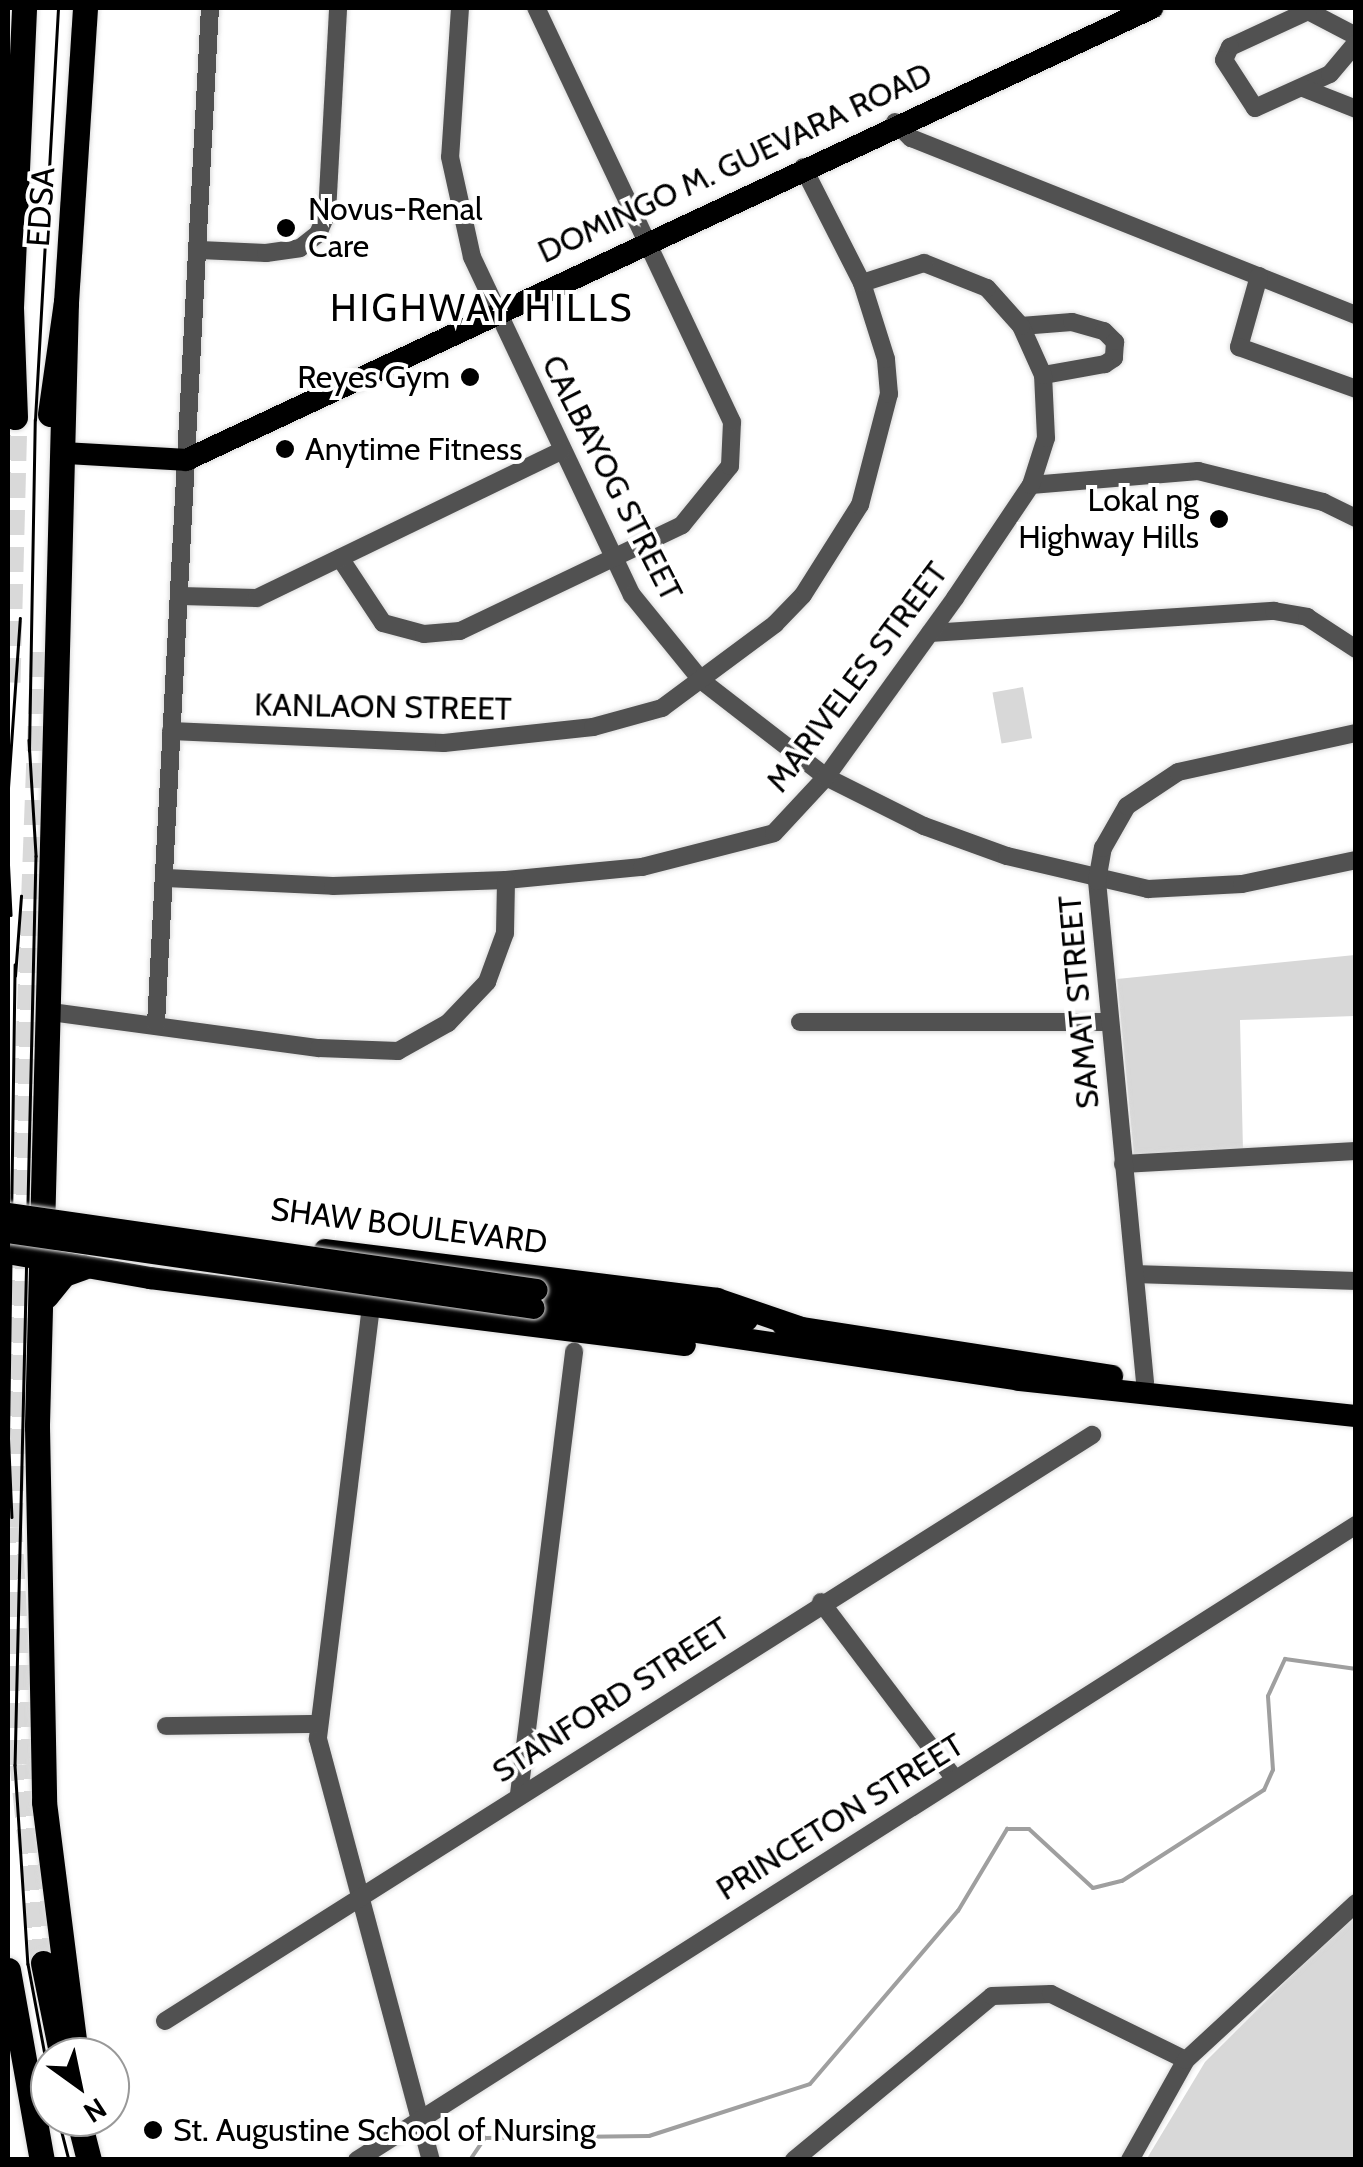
<!DOCTYPE html>
<html>
<head>
<meta charset="utf-8">
<style>
	body { margin:0 }
	#map { position:relative; width:1363px; height:2167px; overflow:hidden; background:#fff; font-family:Cabin,sans-serif }
	div>[style] { position:absolute }
	.green>* { inset:0; background:#d8d8d8; transform-origin:0 0 }
	.stream>* { height:4px; margin:-2px; padding:0 2px; transform-origin:2px; border-radius:2px; background:#9f9f9f }
	.highway-tunnel>* { height:25px; margin-top:-12.5px; transform-origin:0; background:repeating-linear-gradient(90deg,#d9d9d9 0 25px,transparent 0 37px) }
	.roads { filter:drop-shadow(0 0 2px #dbdbdb) drop-shadow(0 0 2px #dbdbdb) }
	.minor>* { height:18px; margin:-9px; padding:0 9px; transform-origin:9px; border-radius:9px; background:#515151 }
	.major>* { height:22px; margin:-11px; padding:0 11px; transform-origin:11px; border-radius:11px; background:#000 }
	.highway>* { height:25px; margin:-12.5px; padding:0 12.5px; transform-origin:12.5px; border-radius:12.5px; background:#000 }
	.tram>* { height:2.5px; margin:-1.25px; padding:0 1.25px; transform-origin:1.25px; border-radius:1.25px; background:#000 }
	.bridges { filter:drop-shadow(0 0 2px #dbdbdb) drop-shadow(0 0 2px #dbdbdb) }
	.major-bridge>* { height:22px; margin:-11px; padding:0 11px; transform-origin:11px; border-radius:11px; background:#000 }
	.dots>* { width:28px; height:28px; translate:-50% -50%; box-sizing:border-box; border:5px solid #fff; border-radius:50% }
	span { translate:-50% -50%; white-space:nowrap; text-align:center; line-height:1.15; -webkit-text-stroke:8px #fff; paint-order:stroke }
	.street-label { font-size:32px; color:#000 }
	.poi-label { font-size:32px; color:#000 }
	.left { translate:0 -50%; text-align:left }
	.right { translate:-100% -50%; text-align:right }
	.quarter-label { font-size:38px; color:#000; letter-spacing:2.5px }
	.frame { position:absolute; inset:0; border:10px solid #000; pointer-events:none }
	.north { position:absolute; left:30px; top:2037px; width:100px; height:100px; box-sizing:border-box; background:#fff; border:2px solid #999; border-radius:50%; rotate:147deg; font-size:28px; font-weight:700; line-height:40px; text-align:center; color:#000 }
	.north::after { content:''; display:block; margin:auto; width:35px; height:45px; background:#000; clip-path:polygon(50% 0,100% 100%,50% 72%,0 100%) }
</style>
</head>
<body>
<div id="map">
	<div class="green">
		<i style="left:1023px;top:687px;width:52px;height:31px;rotate:80deg"></i>
		<i style="clip-path:polygon(1355px 955px,1355px 1016px,1240px 1020px,1243px 1151px,1134px 1155px,1117px 979px)"></i>
		<i style="clip-path:polygon(1355px 1912px,1355px 2159px,1146px 2160px,1205px 2062px)"></i>
	</div>
	<div class="stream">
		<i style="left:470px;top:2160px;width:27px;rotate:-56deg"></i>
		<i style="left:485px;top:2138px;width:164px;rotate:-0.7deg"></i>
		<i style="left:649px;top:2136px;width:169px;rotate:-17.9deg"></i>
		<i style="left:810px;top:2084px;width:228px;rotate:-49.5deg"></i>
		<i style="left:958px;top:1911px;width:96px;rotate:-59.1deg"></i>
		<i style="left:1007px;top:1829px;width:22px"></i>
		<i style="left:1029px;top:1829px;width:87px;rotate:42.7deg"></i>
		<i style="left:1093px;top:1888px;width:30px;rotate:-14deg"></i>
		<i style="left:1122px;top:1881px;width:169px;rotate:-32.7deg"></i>
		<i style="left:1264px;top:1790px;width:22px;rotate:-66deg"></i>
		<i style="left:1273px;top:1770px;width:74px;rotate:-93.9deg"></i>
		<i style="left:1268px;top:1696px;width:41px;rotate:-65.3deg"></i>
		<i style="left:1285px;top:1659px;width:72px;rotate:8deg"></i>
	</div>
	<div class="highway-tunnel">
		<i style="left:8px;top:682px;width:265px;rotate:-88.5deg"></i>
		<i style="left:43px;top:1963px;width:200px;rotate:-96deg"></i>
		<i style="left:22px;top:1764px;width:237px;rotate:-92.9deg"></i>
		<i style="left:10px;top:1527px;width:880px;rotate:-87.85deg"></i>
	</div>
	<div class="roads">
		<div class="minor">
			<i style="left:460px;top:8px;width:149px;rotate:93.8deg"></i>
			<i style="left:450px;top:157px;width:102px;rotate:77.6deg"></i>
			<i style="left:472px;top:257px;width:374px;rotate:64.7deg"></i>
			<i style="left:632px;top:595px;width:111px;rotate:50.9deg"></i>
			<i style="left:702px;top:681px;width:157px;rotate:37.7deg"></i>
			<i style="left:826px;top:777px;width:110px;rotate:26.6deg"></i>
			<i style="left:924px;top:826px;width:88px;rotate:19.9deg"></i>
			<i style="left:1007px;top:856px;width:145px;rotate:13.2deg"></i>
			<i style="left:1148px;top:889px;width:94px;rotate:-3deg"></i>
			<i style="left:1242px;top:884px;width:116px;rotate:-11.9deg"></i>
			<i style="left:1356px;top:36px;width:54px;rotate:-152.5deg"></i>
			<i style="left:1308px;top:11px;width:86px;rotate:155.2deg"></i>
			<i style="left:1230px;top:47px;width:14px;rotate:115deg"></i>
			<i style="left:1224px;top:60px;width:57px;rotate:57.1deg"></i>
			<i style="left:1255px;top:108px;width:82px;rotate:-24.4deg"></i>
			<i style="left:1330px;top:74px;width:40px;rotate:-50deg"></i>
			<i style="left:1303px;top:88px;width:57px;rotate:21.6deg"></i>
			<i style="left:895px;top:122px;width:23px;rotate:45deg"></i>
			<i style="left:911px;top:138px;width:479px;rotate:21.7deg"></i>
			<i style="left:200px;top:250px;width:66px;rotate:2.6deg"></i>
			<i style="left:266px;top:253px;width:34px;rotate:-8deg"></i>
			<i style="left:300px;top:248px;width:23px;rotate:-38deg"></i>
			<i style="left:318px;top:234px;width:23px;rotate:-67deg"></i>
			<i style="left:327px;top:213px;width:205px;rotate:-86.9deg"></i>
			<i style="left:1259px;top:276px;width:74px;rotate:105.7deg"></i>
			<i style="left:1239px;top:347px;width:124px;rotate:19.7deg"></i>
			<i style="left:1021px;top:326px;width:51px;rotate:-4.5deg"></i>
			<i style="left:1072px;top:322px;width:33px;rotate:16deg"></i>
			<i style="left:1104px;top:331px;width:16px;rotate:45deg"></i>
			<i style="left:1115px;top:342px;width:16px;rotate:94deg"></i>
			<i style="left:1114px;top:358px;width:11px;rotate:146deg"></i>
			<i style="left:1105px;top:364px;width:63px;rotate:169.9deg"></i>
			<i style="left:1031px;top:485px;width:168px;rotate:-4.8deg"></i>
			<i style="left:1198px;top:471px;width:129px;rotate:13.9deg"></i>
			<i style="left:1323px;top:502px;width:37px;rotate:26deg"></i>
			<i style="left:340px;top:558px;width:78px;rotate:56.5deg"></i>
			<i style="left:383px;top:623px;width:42px;rotate:15deg"></i>
			<i style="left:424px;top:634px;width:36px;rotate:-5deg"></i>
			<i style="left:460px;top:631px;width:246px;rotate:-25.5deg"></i>
			<i style="left:682px;top:525px;width:76px;rotate:-50.9deg"></i>
			<i style="left:730px;top:466px;width:44px;rotate:-87.4deg"></i>
			<i style="left:732px;top:422px;width:458px;rotate:-115.3deg"></i>
			<i style="left:180px;top:596px;width:77px;rotate:1.5deg"></i>
			<i style="left:257px;top:598px;width:338px;rotate:-25.8deg"></i>
			<i style="left:930px;top:633px;width:345px;rotate:-3.7deg"></i>
			<i style="left:1274px;top:611px;width:34px;rotate:10deg"></i>
			<i style="left:1307px;top:617px;width:59px;rotate:33.1deg"></i>
			<i style="left:171px;top:731px;width:273px;rotate:2.5deg"></i>
			<i style="left:444px;top:743px;width:150px;rotate:-6.1deg"></i>
			<i style="left:593px;top:727px;width:72px;rotate:-15.4deg"></i>
			<i style="left:662px;top:708px;width:141px;rotate:-36.6deg"></i>
			<i style="left:775px;top:624px;width:40px;rotate:-46deg"></i>
			<i style="left:803px;top:595px;width:107px;rotate:-57.7deg"></i>
			<i style="left:860px;top:505px;width:115px;rotate:-75.4deg"></i>
			<i style="left:889px;top:394px;width:35px;rotate:-95deg"></i>
			<i style="left:886px;top:359px;width:80px;rotate:-107.5deg"></i>
			<i style="left:862px;top:283px;width:130px;rotate:-117deg"></i>
			<i style="left:166px;top:878px;width:167px;rotate:2.7deg"></i>
			<i style="left:333px;top:886px;width:173px;rotate:-2deg"></i>
			<i style="left:506px;top:880px;width:137px;rotate:-5.5deg"></i>
			<i style="left:642px;top:867px;width:136px;rotate:-14.4deg"></i>
			<i style="left:774px;top:833px;width:76px;rotate:-47.1deg"></i>
			<i style="left:826px;top:777px;width:221px;rotate:-54.2deg"></i>
			<i style="left:955px;top:598px;width:136px;rotate:-56.1deg"></i>
			<i style="left:1031px;top:485px;width:49px;rotate:-72.3deg"></i>
			<i style="left:1046px;top:438px;width:63px;rotate:-92.7deg"></i>
			<i style="left:1043px;top:375px;width:54px;rotate:-114.2deg"></i>
			<i style="left:1021px;top:326px;width:51px;rotate:-131.8deg"></i>
			<i style="left:987px;top:288px;width:68px;rotate:-158.4deg"></i>
			<i style="left:924px;top:263px;width:65px;rotate:162.1deg"></i>
			<i style="left:51px;top:1012px;width:270px;rotate:7.7deg"></i>
			<i style="left:319px;top:1048px;width:79px;rotate:2.2deg"></i>
			<i style="left:398px;top:1051px;width:57px;rotate:-29.2deg"></i>
			<i style="left:448px;top:1023px;width:57px;rotate:-46.4deg"></i>
			<i style="left:487px;top:982px;width:52px;rotate:-69.8deg"></i>
			<i style="left:505px;top:933px;width:53px;rotate:-88.9deg"></i>
			<i style="left:800px;top:1022px;width:310px"></i>
			<i style="left:156px;top:1024px;width:1017px;rotate:-86.96deg"></i>
			<i style="left:1123px;top:1164px;width:233px;rotate:-3.2deg"></i>
			<i style="left:1135px;top:1274px;width:221px;rotate:1.8deg"></i>
			<i style="left:371px;top:1306px;width:436px;rotate:97deg"></i>
			<i style="left:318px;top:1739px;width:436px;rotate:75deg"></i>
			<i style="left:1145px;top:1382px;width:503px;rotate:-95.47deg"></i>
			<i style="left:1097px;top:881px;width:34px;rotate:-80deg"></i>
			<i style="left:1103px;top:848px;width:48px;rotate:-60.3deg"></i>
			<i style="left:1127px;top:806px;width:61px;rotate:-33.7deg"></i>
			<i style="left:1178px;top:772px;width:182px;rotate:-12.4deg"></i>
			<i style="left:821px;top:1602px;width:222px;rotate:52.9deg"></i>
			<i style="left:166px;top:1726px;width:152px;rotate:-0.8deg"></i>
			<i style="left:519px;top:1794px;width:446px;rotate:-82.9deg"></i>
			<i style="left:165px;top:2021px;width:1097px;rotate:-32.3deg"></i>
			<i style="left:357px;top:2160px;width:1184px;rotate:-32.44deg"></i>
			<i style="left:794px;top:2160px;width:257px;rotate:-39.6deg"></i>
			<i style="left:992px;top:1996px;width:59px;rotate:-1.9deg"></i>
			<i style="left:1051px;top:1994px;width:150px;rotate:26.1deg"></i>
			<i style="left:1130px;top:2160px;width:115px;rotate:-60.8deg"></i>
			<i style="left:1186px;top:2060px;width:231px;rotate:-42.7deg"></i>
		</div>
		<div class="major">
			<i style="left:65px;top:453px;width:121px;rotate:3.3deg"></i>
			<i style="left:186px;top:460px;width:1067px;rotate:-25.08deg"></i>
			<i style="left:325px;top:1250px;width:395px;rotate:7.1deg"></i>
			<i style="left:717px;top:1299px;width:87px;rotate:18.9deg"></i>
			<i style="left:8px;top:1253px;width:144px;rotate:10deg"></i>
			<i style="left:150px;top:1278px;width:539px;rotate:7.14deg"></i>
			<i style="left:537px;top:1290px;width:212px;rotate:8.1deg"></i>
			<i style="left:534px;top:1308px;width:490px;rotate:8.4deg"></i>
			<i style="left:1019px;top:1380px;width:339px;rotate:6.1deg"></i>
			<i style="left:783px;top:1325px;width:333px;rotate:8.8deg"></i>
		</div>
		<div class="highway">
			<i style="left:66px;top:302px;width:1125px;rotate:91.48deg"></i>
			<i style="left:37px;top:1427px;width:375px;rotate:88.9deg"></i>
			<i style="left:44px;top:1802px;width:257px;rotate:82.8deg"></i>
			<i style="left:50px;top:414px;width:113px;rotate:-81.9deg"></i>
			<i style="left:66px;top:302px;width:295px;rotate:-86.3deg"></i>
			<i style="left:15px;top:417px;width:110px;rotate:-92.1deg"></i>
			<i style="left:11px;top:307px;width:299px;rotate:-87.5deg"></i>
			<i style="left:46px;top:1296px;width:28px;rotate:-51deg"></i>
			<i style="left:64px;top:1274px;width:20px;rotate:-20deg"></i>
			<i style="left:43px;top:1963px;width:96px;rotate:78.6deg"></i>
			<i style="left:8px;top:1970px;width:193px;rotate:79.9deg"></i>
			<i style="left:78px;top:2117px;width:44px;rotate:75.7deg"></i>
		</div>
	</div>
	<div class="tram">
		<i style="left:29px;top:740px;width:116px;rotate:86.5deg"></i>
		<i style="left:36px;top:856px;width:909px;rotate:91.32deg"></i>
		<i style="left:15px;top:1765px;width:199px;rotate:86.3deg"></i>
		<i style="left:28px;top:1964px;width:119px;rotate:79.4deg"></i>
		<i style="left:29px;top:751px;width:331px;rotate:-89deg"></i>
		<i style="left:35px;top:420px;width:413px;rotate:-86.8deg"></i>
		<i style="left:8px;top:788px;width:170px;rotate:-86deg"></i>
		<i style="left:8px;top:855px;width:60px;rotate:87.1deg"></i>
		<i style="left:15px;top:976px;width:80px;rotate:-85.7deg"></i>
		<i style="left:8px;top:1427px;width:90px;rotate:87.5deg"></i>
		<i style="left:8px;top:1439px;width:474px;rotate:-89.2deg"></i>
		<i style="left:41px;top:2068px;width:47px;rotate:78.9deg"></i>
		<i style="left:58px;top:2117px;width:44px;rotate:75.7deg"></i>
	</div>
	<div class="bridges">
		<div class="major-bridge">
			<i style="left:8px;top:1214px;width:534px;rotate:8.18deg"></i>
			<i style="left:8px;top:1232px;width:531px;rotate:8.22deg"></i>
		</div>
	</div>
	<div class="dots">
		<i style="left:286px;top:228px;background:#000"></i>
		<i style="left:470px;top:377px;background:#000"></i>
		<i style="left:285px;top:449px;background:#000"></i>
		<i style="left:1219px;top:519px;background:#000"></i>
		<i style="left:153px;top:2130px;background:#000"></i>
	</div>
	<div class="street-label">
		<span style="left:735px;top:163px;rotate:-25deg">DOMINGO M. GUEVARA ROAD</span>
		<span style="left:41px;top:207px;rotate:-86deg">EDSA</span>
		<span style="left:612px;top:478px;rotate:63deg">CALBAYOG STREET</span>
		<span style="left:857px;top:677px;rotate:-53deg">MARIVELES STREET</span>
		<span style="left:383px;top:707px;rotate:1deg">KANLAON STREET</span>
		<span style="left:1079px;top:1002px;rotate:-95deg">SAMAT STREET</span>
		<span style="left:409px;top:1226px;rotate:7deg">SHAW BOULEVARD</span>
		<span style="left:611px;top:1700px;rotate:-33deg">STANFORD STREET</span>
		<span style="left:840px;top:1817px;rotate:-32deg">PRINCETON STREET</span>
	</div>
	<div class="poi-label">
		<span class="left" style="left:308px;top:228px">Novus-Renal<br>Care</span>
		<span class="right" style="left:450px;top:377px">Reyes Gym</span>
		<span class="left" style="left:305px;top:449px">Anytime Fitness</span>
		<span class="right" style="left:1199px;top:519px">Lokal ng<br>Highway Hills</span>
		<span class="left" style="left:173px;top:2130px">St. Augustine School of Nursing</span>
	</div>
	<div class="quarter-label">
		<span style="left:482px;top:308px">HIGHWAY HILLS</span>
	</div>
	<div class="frame"></div>
	<div class="north">N</div>
</div>
</body>
</html>
